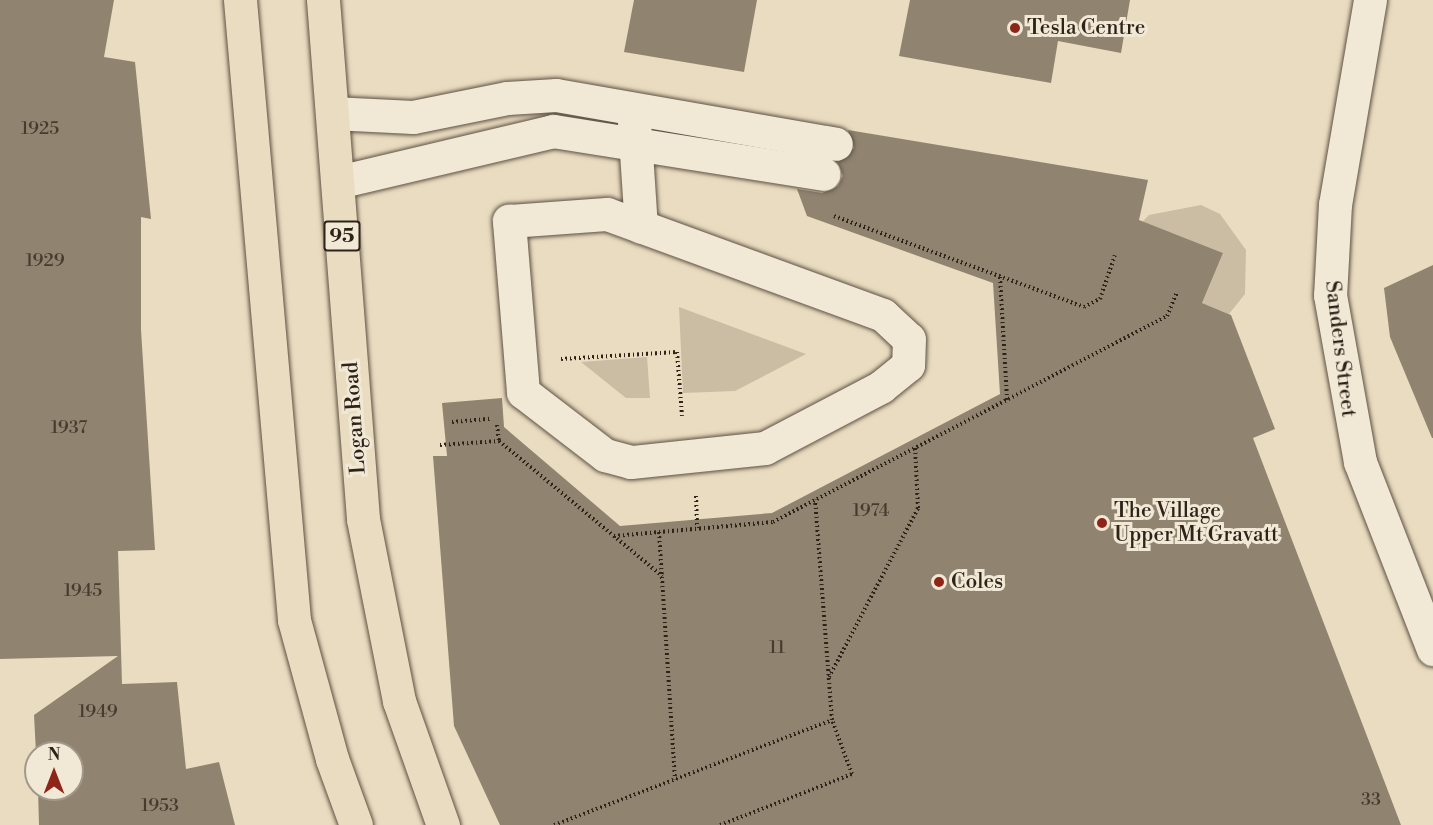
<!DOCTYPE html>
<html>
<head>
<meta charset="utf-8">
<style>
	body { margin:0 }
	#map { position:relative; width:1433px; height:825px; overflow:hidden; background:#eadcc0; font-family:"Libre Bodoni",serif }
	div>[style] { position:absolute }
	.green>* { inset:0; background:#cabda4 }
	.building>* { inset:0; background:#908370 }
	.path>* { height:4px; margin-top:-2px; transform-origin:0; background:repeating-linear-gradient(90deg,#2e2319 0 1.5px,transparent 0 4.5px) }
	.roads { filter:drop-shadow(0 0 2px #5d5143) drop-shadow(0 0 2px #5d5143) }
	.minor>* { height:33px; margin:-16.5px; padding:0 16.5px; transform-origin:16.5px; border-radius:16.5px; background:#f1e8d6 }
	.major>* { height:33px; margin:-16.5px; padding:0 16.5px; transform-origin:16.5px; border-radius:16.5px; background:#eadcc0 }
	.dots>* { width:16px; height:16px; translate:-50% -50%; box-sizing:border-box; border:3px solid #f1e8d6; border-radius:50% }
	span { translate:-50% -50%; white-space:nowrap; text-align:center; line-height:1.15; -webkit-text-stroke:6px #f1e8d6; paint-order:stroke }
	.number-label { font-size:18px; color:#463b2f }
	.number-label span { -webkit-text-stroke-width:0 }
	.shield-label span { padding:2px 4px; background:#f1e8d6; border:2px solid; border-radius:4px; -webkit-text-stroke-width:0 }
	.shield-label { font-size:20px; color:#2e2319; font-weight:700 }
	.poi-label { font-size:21px; color:#2e2319 }
	.left { translate:0 -50%; text-align:left }
	.street-label { font-size:21px; color:#2e2319 }
	.north { position:absolute; left:24px; top:741px; width:60px; height:60px; box-sizing:border-box; background:#f1e8d6; border:2px solid #a3998a; border-radius:50%; rotate:0deg; font-size:16px; font-weight:700; line-height:24px; text-align:center; color:#2e2319 }
	.north::after { content:''; display:block; margin:auto; width:21px; height:27px; background:#8f2418; clip-path:polygon(50% 0,100% 100%,50% 72%,0 100%) }
</style>
</head>
<body>
<div id="map">
	<div class="green">
		<i style="clip-path:polygon(1201px 205px,1220px 214px,1246px 250px,1245px 294px,1229px 314px,1202px 303px,1223px 253px,1172px 233px,1134px 230px,1149px 215px)"></i>
		<i style="clip-path:polygon(679px 307px,806px 354px,735px 391px,683px 393px)"></i>
		<i style="clip-path:polygon(647px 357px,650px 398px,626px 398px,581px 362px)"></i>
	</div>
	<div class="building">
		<i style="clip-path:polygon(0 0,114px 0,104px 57px,135px 62px,151px 219px,141px 217px,141px 330px,155px 550px,118px 551px,122px 684px,177px 682px,186px 769px,219px 762px,235px 825px,39px 825px,38px 789px,72px 789px,72px 753px,36px 753px,34px 715px,118px 656px,0 659px)"></i>
		<i style="clip-path:polygon(634px 0,757px 0,744px 72px,624px 52px)"></i>
		<i style="clip-path:polygon(910px 0,1130px 0,1121px 53px,1058px 41px,1051px 83px,899px 56px)"></i>
		<i style="clip-path:polygon(848px 130px,1148px 180px,1139px 220px,1223px 253px,1202px 303px,1231px 315px,1275px 429px,1253px 438px,1401px 825px,500px 825px,454px 726px,433px 456px,447px 456px,442px 403px,502px 398px,504px 427px,620px 526px,772px 513px,1000px 394px,993px 283px,807px 216px,797px 189px,822px 193px,838px 186px,843px 176px,838px 162px,854px 148px)"></i>
		<i style="clip-path:polygon(1433px 265px,1433px 438px,1432px 438px,1390px 337px,1384px 288px)"></i>
	</div>
	<div class="path">
		<i style="left:834px;top:216px;width:266px;rotate:20deg"></i>
		<i style="left:1084px;top:307px;width:18px;rotate:-27deg"></i>
		<i style="left:1100px;top:299px;width:46px;rotate:-71.2deg"></i>
		<i style="left:1000px;top:277px;width:123px;rotate:86.7deg"></i>
		<i style="left:561px;top:359px;width:116px;rotate:-3.5deg"></i>
		<i style="left:677px;top:352px;width:64px;rotate:85.5deg"></i>
		<i style="left:452px;top:422px;width:38px;rotate:-5deg"></i>
		<i style="left:497px;top:425px;width:16px;rotate:83deg"></i>
		<i style="left:440px;top:445px;width:59px;rotate:-3.9deg"></i>
		<i style="left:499px;top:441px;width:212px;rotate:39.6deg"></i>
		<i style="left:696px;top:496px;width:32px;rotate:88deg"></i>
		<i style="left:659px;top:532px;width:248px;rotate:86.3deg"></i>
		<i style="left:614px;top:536px;width:160px;rotate:-5deg"></i>
		<i style="left:773px;top:522px;width:445px;rotate:-27.6deg"></i>
		<i style="left:1167px;top:316px;width:26px;rotate:-67deg"></i>
		<i style="left:829px;top:677px;width:191px;rotate:-62.2deg"></i>
		<i style="left:918px;top:508px;width:61px;rotate:-92.8deg"></i>
		<i style="left:554px;top:825px;width:297px;rotate:-20.7deg"></i>
		<i style="left:720px;top:825px;width:142px;rotate:-21.1deg"></i>
		<i style="left:852px;top:774px;width:58px;rotate:-110.3deg"></i>
		<i style="left:832px;top:720px;width:221px;rotate:-94.4deg"></i>
	</div>
	<div class="roads">
		<div class="minor">
			<i style="left:1370px;top:0;width:207px;rotate:99.7deg"></i>
			<i style="left:1335px;top:204px;width:91px;rotate:93.1deg"></i>
			<i style="left:1330px;top:295px;width:170px;rotate:79.8deg"></i>
			<i style="left:1360px;top:462px;width:201px;rotate:68.7deg"></i>
			<i style="left:332px;top:113px;width:81px;rotate:2.8deg"></i>
			<i style="left:413px;top:117px;width:96px;rotate:-11.4deg"></i>
			<i style="left:507px;top:98px;width:49px;rotate:-3.5deg"></i>
			<i style="left:556px;top:95px;width:284px;rotate:9.9deg"></i>
			<i style="left:634px;top:122px;width:105px;rotate:86.2deg"></i>
			<i style="left:338px;top:182px;width:221px;rotate:-13.3deg"></i>
			<i style="left:553px;top:131px;width:274px;rotate:9deg"></i>
			<i style="left:607px;top:214px;width:294px;rotate:20.1deg"></i>
			<i style="left:883px;top:315px;width:35px;rotate:43deg"></i>
			<i style="left:909px;top:339px;width:26px;rotate:92deg"></i>
			<i style="left:908px;top:365px;width:35px;rotate:141deg"></i>
			<i style="left:881px;top:387px;width:131px;rotate:152.3deg"></i>
			<i style="left:765px;top:448px;width:135px;rotate:174deg"></i>
			<i style="left:631px;top:462px;width:27px;rotate:-165deg"></i>
			<i style="left:605px;top:455px;width:103px;rotate:-142.5deg"></i>
			<i style="left:523px;top:392px;width:172px;rotate:-94.7deg"></i>
			<i style="left:509px;top:221px;width:98px;rotate:-4.1deg"></i>
		</div>
		<div class="major">
			<i style="left:240px;top:0;width:622px;rotate:85.02deg"></i>
			<i style="left:294px;top:620px;width:144px;rotate:74.7deg"></i>
			<i style="left:332px;top:759px;width:70px;rotate:70deg"></i>
			<i style="left:323px;top:0;width:521px;rotate:85.59deg"></i>
			<i style="left:363px;top:519px;width:186px;rotate:78.8deg"></i>
			<i style="left:399px;top:701px;width:132px;rotate:70.5deg"></i>
		</div>
	</div>
	<div class="dots">
		<i style="left:1015px;top:28px;background:#8f2418"></i>
		<i style="left:1102px;top:523px;background:#8f2418"></i>
		<i style="left:939px;top:582px;background:#8f2418"></i>
	</div>
	<div class="number-label">
		<span style="left:40px;top:129px">1925</span>
		<span style="left:45px;top:261px">1929</span>
		<span style="left:69px;top:428px">1937</span>
		<span style="left:871px;top:511px">1974</span>
		<span style="left:83px;top:591px">1945</span>
		<span style="left:777px;top:648px">11</span>
		<span style="left:98px;top:712px">1949</span>
		<span style="left:1371px;top:800px">33</span>
		<span style="left:160px;top:806px">1953</span>
	</div>
	<div class="shield-label">
		<span style="left:342px;top:236px">95</span>
	</div>
	<div class="poi-label">
		<span class="left" style="left:1027px;top:28px">Tesla Centre</span>
		<span class="left" style="left:1114px;top:523px">The Village<br>Upper Mt Gravatt</span>
		<span class="left" style="left:951px;top:582px">Coles</span>
	</div>
	<div class="street-label">
		<span style="left:1340px;top:349px;rotate:83deg">Sanders Street</span>
		<span style="left:355px;top:418px;rotate:-94deg">Logan Road</span>
	</div>
	<div class="north">N</div>
</div>
</body>
</html>
